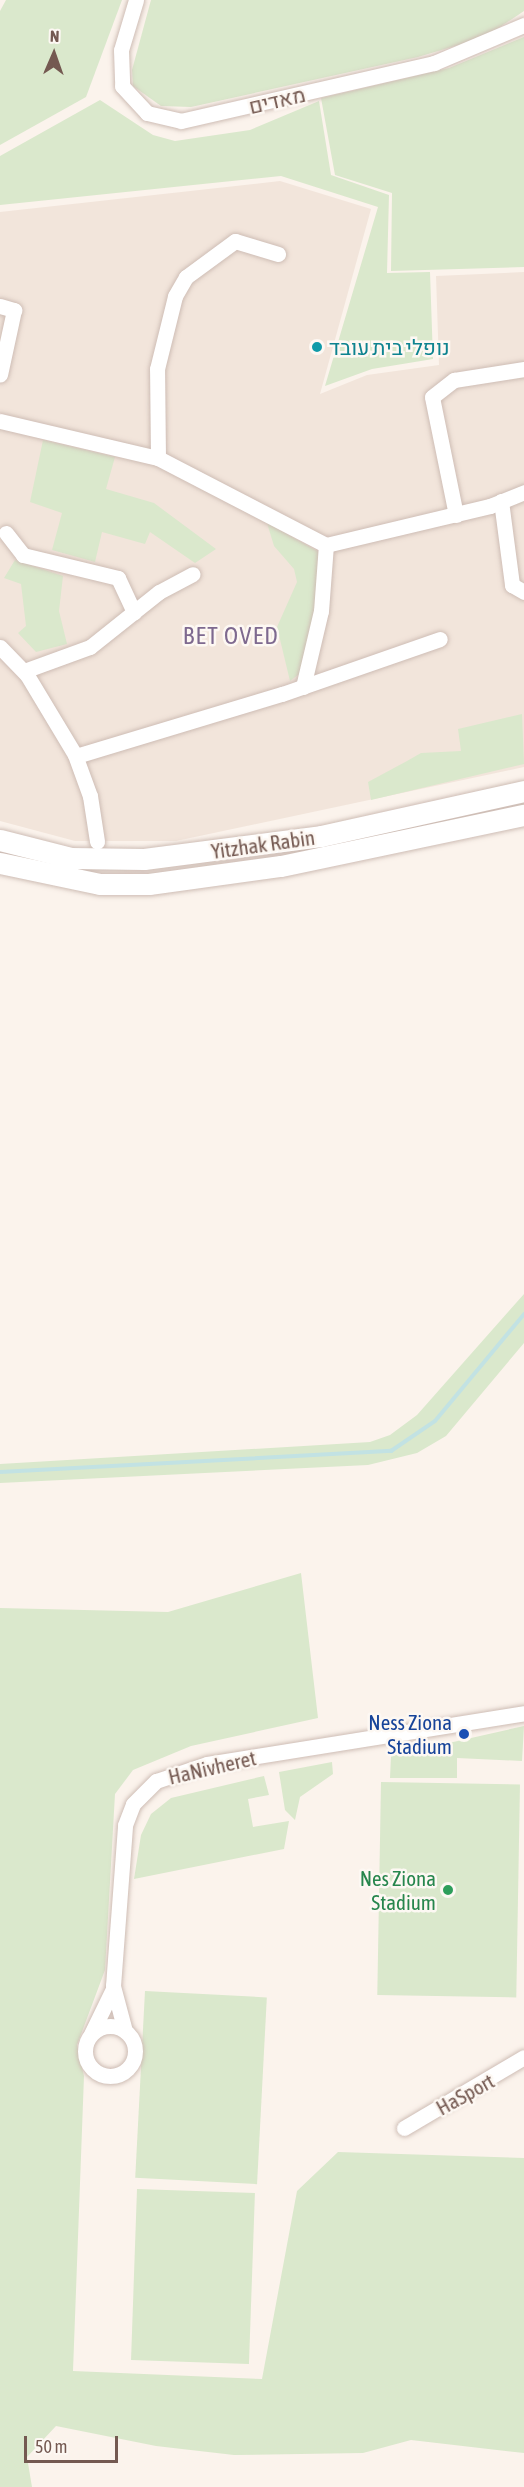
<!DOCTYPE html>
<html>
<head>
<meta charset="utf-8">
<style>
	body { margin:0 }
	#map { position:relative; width:524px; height:2487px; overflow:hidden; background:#fbf3ec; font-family:"Asap Condensed",Heebo,sans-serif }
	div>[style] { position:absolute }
	.residential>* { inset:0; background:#f2e5db }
	.green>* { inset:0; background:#dae8cc; transform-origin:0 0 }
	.stream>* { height:4px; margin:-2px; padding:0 2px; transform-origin:2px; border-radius:2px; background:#c2e2e3 }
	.roads { filter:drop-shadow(0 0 2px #cebdb5) drop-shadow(0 0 2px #cebdb5) }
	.minor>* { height:15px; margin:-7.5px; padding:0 7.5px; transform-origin:7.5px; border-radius:7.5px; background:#fff }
	.minor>.ring { margin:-7.5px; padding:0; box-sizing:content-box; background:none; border:15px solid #fff; border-radius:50% }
	.secondary>* { height:21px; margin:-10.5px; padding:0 10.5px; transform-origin:10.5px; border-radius:10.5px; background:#fff }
	.dots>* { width:16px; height:16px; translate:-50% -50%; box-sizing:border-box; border:3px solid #fdf8f3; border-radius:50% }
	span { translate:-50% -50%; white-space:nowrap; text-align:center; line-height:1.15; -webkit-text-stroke:5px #fdf8f3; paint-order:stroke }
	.street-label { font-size:21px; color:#745951 }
	.culture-label { font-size:21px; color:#0d838f }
	.left { translate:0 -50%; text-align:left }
	.transit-label { font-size:21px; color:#164399 }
	.right { translate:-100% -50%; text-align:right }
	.leisure-label { font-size:21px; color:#27864d }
	.quarter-label { font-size:24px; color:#7e698f; letter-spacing:1.5px }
	.north { position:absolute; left:24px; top:24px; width:60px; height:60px; -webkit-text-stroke:4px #fdf8f3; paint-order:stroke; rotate:2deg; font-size:16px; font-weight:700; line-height:24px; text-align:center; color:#745951 }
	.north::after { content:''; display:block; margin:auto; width:21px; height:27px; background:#745951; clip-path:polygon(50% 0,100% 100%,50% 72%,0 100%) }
	.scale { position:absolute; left:24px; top:2436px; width:94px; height:27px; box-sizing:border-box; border:3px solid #745951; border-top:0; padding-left:8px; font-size:18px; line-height:21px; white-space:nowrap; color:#745951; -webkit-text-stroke:4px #fdf8f3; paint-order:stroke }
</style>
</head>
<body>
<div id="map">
	<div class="residential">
		<i style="clip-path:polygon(280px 181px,371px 209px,320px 394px,367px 375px,439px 365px,436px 276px,524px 272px,524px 767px,176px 841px,75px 841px,0 821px,0 212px)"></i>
	</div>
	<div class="green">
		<i style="clip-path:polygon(6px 0,122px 0,86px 97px,0 145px,0 11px)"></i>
		<i style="clip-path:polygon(151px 0,524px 0,524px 11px,485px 37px,418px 57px,191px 107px,161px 106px,133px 86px,132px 70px)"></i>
		<i style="clip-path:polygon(524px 37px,524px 267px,391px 271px,392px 193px,335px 175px,321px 98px,449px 68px)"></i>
		<i style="clip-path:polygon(100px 100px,153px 135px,175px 141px,250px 130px,319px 101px,331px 175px,389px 195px,387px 273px,430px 272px,433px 359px,372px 369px,325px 386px,378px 207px,281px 176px,0 205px,0 156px)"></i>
		<i style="clip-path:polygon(43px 440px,115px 457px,106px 489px,154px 503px,216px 549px,195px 563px,150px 532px,145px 544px,102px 532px,95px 562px,52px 550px,62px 513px,30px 502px)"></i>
		<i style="clip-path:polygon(267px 523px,319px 552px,317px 597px,303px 671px,290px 681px,277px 627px,297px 582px,294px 569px,274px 546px)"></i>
		<i style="clip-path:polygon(15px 560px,63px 576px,59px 611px,67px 644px,36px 652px,18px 633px,26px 626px,21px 584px,4px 578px)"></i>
		<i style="clip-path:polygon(522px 714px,524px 764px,371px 800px,368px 782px,407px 761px,421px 753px,461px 751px,458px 729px)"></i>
		<i style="clip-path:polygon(524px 1294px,524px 1343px,446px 1436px,417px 1453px,368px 1465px,0 1483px,0 1464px,370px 1442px,390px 1435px,417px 1415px)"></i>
		<i style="clip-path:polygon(301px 1573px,318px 1718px,191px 1746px,133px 1770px,115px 1794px,105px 1970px,77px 2045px,84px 2076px,73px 2371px,262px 2379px,297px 2191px,338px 2152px,524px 2158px,524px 2453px,411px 2440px,363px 2453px,234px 2455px,156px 2446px,56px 2426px,27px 2457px,32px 2487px,0 2487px,0 1608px,168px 1612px)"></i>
		<i style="clip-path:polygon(524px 1726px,522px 1761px,457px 1758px,457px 1778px,390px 1778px,391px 1756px)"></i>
		<i style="clip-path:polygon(332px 1762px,333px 1774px,300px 1797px,295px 1820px,285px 1810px,279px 1772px)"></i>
		<i style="clip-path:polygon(264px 1776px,269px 1795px,248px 1799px,253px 1827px,289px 1821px,284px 1849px,134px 1879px,141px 1835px,151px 1814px,171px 1798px)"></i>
		<i style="left:381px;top:1782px;width:139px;height:213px;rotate:1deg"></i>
		<i style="left:145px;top:1991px;width:122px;height:187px;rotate:3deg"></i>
		<i style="left:137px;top:2189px;width:118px;height:171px;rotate:2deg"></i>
	</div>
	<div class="stream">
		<i style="left:0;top:1472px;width:392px;rotate:-3.1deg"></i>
		<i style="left:391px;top:1451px;width:53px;rotate:-34.3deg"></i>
		<i style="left:435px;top:1421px;width:139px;rotate:-50.2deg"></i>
	</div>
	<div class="roads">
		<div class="minor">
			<i style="left:136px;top:0;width:52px;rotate:106.7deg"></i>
			<i style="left:121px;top:50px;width:36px;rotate:88deg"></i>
			<i style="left:122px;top:86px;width:37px;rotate:47deg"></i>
			<i style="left:147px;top:113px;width:35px;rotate:13deg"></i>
			<i style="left:181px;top:121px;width:260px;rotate:-12.9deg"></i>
			<i style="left:434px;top:63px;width:98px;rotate:-22.9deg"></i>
			<i style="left:0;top:306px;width:15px;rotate:16deg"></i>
			<i style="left:14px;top:310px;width:66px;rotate:102.2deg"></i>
			<i style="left:0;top:421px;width:162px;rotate:13.2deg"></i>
			<i style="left:158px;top:458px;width:189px;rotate:27.4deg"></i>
			<i style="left:326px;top:545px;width:169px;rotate:-13.4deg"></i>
			<i style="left:490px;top:506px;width:37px;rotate:-22deg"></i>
			<i style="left:158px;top:458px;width:89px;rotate:-90.6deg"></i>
			<i style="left:157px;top:369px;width:75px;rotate:-76.1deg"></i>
			<i style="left:175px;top:296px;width:22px;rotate:-60deg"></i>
			<i style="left:186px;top:277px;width:61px;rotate:-36.3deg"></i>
			<i style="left:235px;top:241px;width:45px;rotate:16.8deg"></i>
			<i style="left:501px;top:501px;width:85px;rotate:82.5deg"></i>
			<i style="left:512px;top:585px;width:14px;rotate:30deg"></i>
			<i style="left:456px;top:515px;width:120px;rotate:-101.5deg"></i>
			<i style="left:432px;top:397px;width:28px;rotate:-38deg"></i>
			<i style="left:454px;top:380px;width:71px;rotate:-8.9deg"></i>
			<i style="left:6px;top:533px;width:28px;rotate:52deg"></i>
			<i style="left:23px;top:555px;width:98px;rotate:13.6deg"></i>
			<i style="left:118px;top:578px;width:38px;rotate:65deg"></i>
			<i style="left:0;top:647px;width:39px;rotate:46deg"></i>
			<i style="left:27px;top:675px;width:93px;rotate:59deg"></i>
			<i style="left:75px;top:755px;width:44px;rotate:69.9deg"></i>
			<i style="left:90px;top:796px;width:46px;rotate:81.2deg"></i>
			<i style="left:24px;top:671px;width:70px;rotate:-20deg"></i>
			<i style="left:90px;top:647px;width:88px;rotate:-38.6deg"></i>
			<i style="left:159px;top:592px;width:38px;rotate:-28deg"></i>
			<i style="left:303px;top:687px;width:78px;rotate:-76.7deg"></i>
			<i style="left:321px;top:611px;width:66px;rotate:-85.7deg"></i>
			<i style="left:76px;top:756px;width:215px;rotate:-16.8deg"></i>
			<i style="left:282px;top:694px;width:167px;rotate:-19.2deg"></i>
			<i class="ring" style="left:85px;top:2026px;width:35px;height:35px"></i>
			<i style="left:125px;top:2031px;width:47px;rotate:-104.9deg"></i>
			<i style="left:113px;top:1986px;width:161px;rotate:-85.7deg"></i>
			<i style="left:125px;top:1825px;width:22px;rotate:-69deg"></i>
			<i style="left:133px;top:1804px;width:33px;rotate:-45deg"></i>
			<i style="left:156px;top:1781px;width:54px;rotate:-18.4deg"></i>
			<i style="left:207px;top:1764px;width:321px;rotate:-9.1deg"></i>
			<i style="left:91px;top:2034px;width:48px;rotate:-64deg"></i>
			<i style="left:404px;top:2128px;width:139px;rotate:-30.6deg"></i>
		</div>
		<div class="secondary">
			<i style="left:0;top:840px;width:73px;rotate:14.2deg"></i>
			<i style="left:71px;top:858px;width:73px;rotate:0.8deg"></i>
			<i style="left:144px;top:859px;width:178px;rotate:-7.4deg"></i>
			<i style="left:321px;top:836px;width:208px;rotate:-12.5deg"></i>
			<i style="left:0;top:863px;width:102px;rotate:11.9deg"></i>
			<i style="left:100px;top:884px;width:49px"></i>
			<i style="left:149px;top:884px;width:133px;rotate:-7.8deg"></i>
			<i style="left:281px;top:866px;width:248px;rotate:-11.9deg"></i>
		</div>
	</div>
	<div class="dots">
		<i style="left:317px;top:347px;background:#0f9aa8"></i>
		<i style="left:464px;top:1734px;background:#1a4fb4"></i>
		<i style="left:448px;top:1890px;background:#2e9e5b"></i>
	</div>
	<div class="street-label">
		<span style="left:277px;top:100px;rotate:-13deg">מאדים</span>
		<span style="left:263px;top:844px;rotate:-8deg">Yitzhak Rabin</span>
		<span style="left:212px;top:1767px;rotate:-13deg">HaNivheret</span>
		<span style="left:465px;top:2094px;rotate:-29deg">HaSport</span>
	</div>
	<div class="culture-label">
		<span class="left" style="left:329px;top:347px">נופלי בית עובד</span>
	</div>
	<div class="transit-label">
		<span class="right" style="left:452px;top:1734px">Ness Ziona<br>Stadium</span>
	</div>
	<div class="leisure-label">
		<span class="right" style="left:436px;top:1890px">Nes Ziona<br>Stadium</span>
	</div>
	<div class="quarter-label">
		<span style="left:231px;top:636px">BET OVED</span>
	</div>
	<div class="north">N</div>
	<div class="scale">50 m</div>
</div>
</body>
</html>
